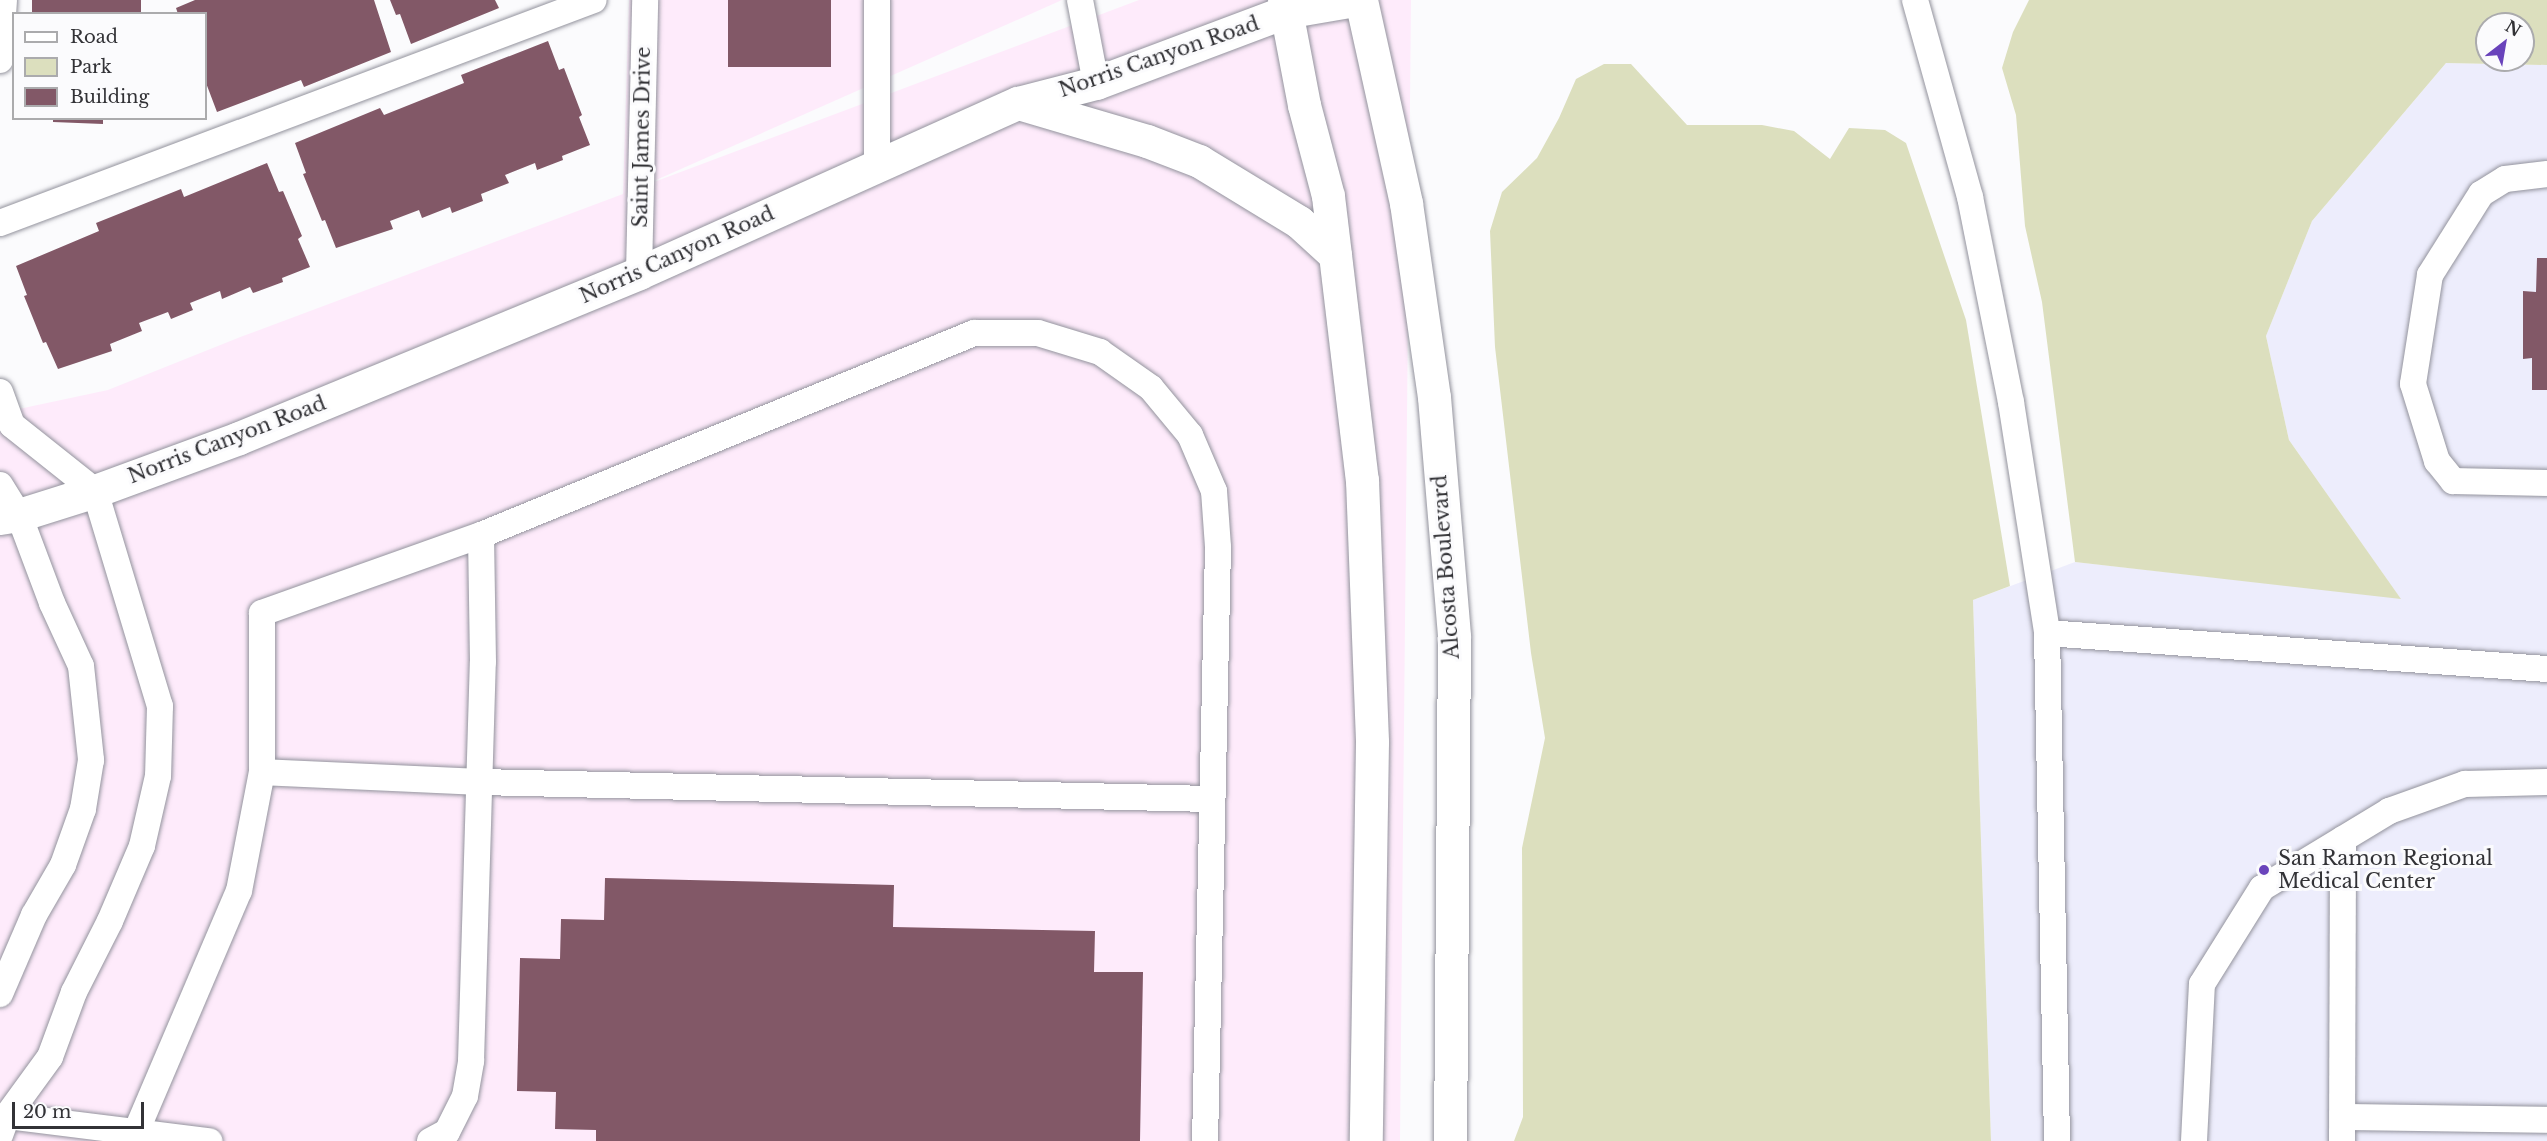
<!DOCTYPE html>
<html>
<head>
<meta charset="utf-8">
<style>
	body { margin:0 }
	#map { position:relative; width:2547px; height:1141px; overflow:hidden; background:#fbfbfd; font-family:"Libre Baskerville",serif }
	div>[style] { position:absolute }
	.commercial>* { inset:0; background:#feebfb }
	.built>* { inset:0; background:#ededfc }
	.green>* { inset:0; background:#dcdfbe }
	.building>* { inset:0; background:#825867; transform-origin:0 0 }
	.roads { filter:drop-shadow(0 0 2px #93939d) drop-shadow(0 0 2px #93939d) }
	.lane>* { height:26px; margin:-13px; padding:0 13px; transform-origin:13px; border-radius:13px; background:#fff }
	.secondary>* { height:33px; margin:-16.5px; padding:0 16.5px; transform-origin:16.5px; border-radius:16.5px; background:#fff }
	.dots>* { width:16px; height:16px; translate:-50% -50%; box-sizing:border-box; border:3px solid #fbfbfd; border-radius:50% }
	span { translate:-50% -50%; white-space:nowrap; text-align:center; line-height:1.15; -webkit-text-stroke:6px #fbfbfd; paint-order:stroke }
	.street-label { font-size:20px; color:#323236 }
	.poi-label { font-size:20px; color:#323236 }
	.left { translate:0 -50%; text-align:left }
	.legend { position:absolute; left:12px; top:12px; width:195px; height:108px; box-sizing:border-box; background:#fbfbfd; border:2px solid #ababad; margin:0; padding:8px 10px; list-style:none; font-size:18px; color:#323236 }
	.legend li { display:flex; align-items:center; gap:12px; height:30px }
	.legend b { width:30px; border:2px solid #ababad }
	.north { position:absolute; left:2475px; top:12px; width:60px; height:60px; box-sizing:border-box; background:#fbfbfd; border:2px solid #ababad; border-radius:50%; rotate:31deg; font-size:16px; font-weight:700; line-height:24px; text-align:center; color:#323236 }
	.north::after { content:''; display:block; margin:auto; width:21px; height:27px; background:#6943bb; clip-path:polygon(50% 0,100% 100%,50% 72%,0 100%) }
	.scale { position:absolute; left:12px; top:1102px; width:132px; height:27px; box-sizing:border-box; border:3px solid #323236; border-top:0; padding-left:8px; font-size:18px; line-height:21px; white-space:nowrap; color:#323236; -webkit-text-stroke:4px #fbfbfd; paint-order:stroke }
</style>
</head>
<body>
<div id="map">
	<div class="commercial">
		<i style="clip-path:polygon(629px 0,1062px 0,638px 188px,1139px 0,1411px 0,1400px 1141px,0 1141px,0 413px,108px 390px,243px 336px,623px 194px)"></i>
	</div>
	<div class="built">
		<i style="clip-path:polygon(2446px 63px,2547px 65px,2547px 1141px,1991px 1141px,1973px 600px,2075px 562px,2400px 598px,2289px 440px,2266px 336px,2312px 221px)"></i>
	</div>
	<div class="green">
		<i style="clip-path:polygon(evenodd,2029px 0,2547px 0,2547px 65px,2446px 63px,2312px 221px,2266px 336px,2289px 440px,2401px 599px,2075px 562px,2042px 302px,2025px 226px,2016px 115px,2002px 68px,2013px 32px,2029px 0,2487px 24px,2523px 24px,2523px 60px,2487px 60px,2487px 24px)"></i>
		<i style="clip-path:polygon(1604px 64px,1631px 64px,1687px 125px,1762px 125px,1794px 131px,1830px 159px,1849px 128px,1885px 130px,1906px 143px,1966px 320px,2010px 586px,1973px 600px,1991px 1141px,1514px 1141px,1523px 1117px,1522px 848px,1545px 738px,1531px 653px,1495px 347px,1490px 231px,1502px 192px,1537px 158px,1559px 118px,1576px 79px)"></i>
	</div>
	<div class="building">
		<i style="left:32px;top:0;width:109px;height:14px"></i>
		<i style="clip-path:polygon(195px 0,374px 0,391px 52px,304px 87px,301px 80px,217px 112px,206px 83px,206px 14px,178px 14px,176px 8px)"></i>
		<i style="clip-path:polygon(390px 0,495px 0,499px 8px,411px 44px,400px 14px,396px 15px)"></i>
		<i style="left:728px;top:0;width:103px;height:67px"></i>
		<i style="clip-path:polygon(548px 41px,559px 70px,564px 68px,582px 115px,579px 117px,590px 145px,562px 156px,563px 160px,537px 170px,535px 163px,505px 175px,509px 183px,481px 194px,483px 201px,452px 213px,450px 207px,422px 218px,419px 210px,390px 221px,393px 229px,336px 248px,325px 220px,322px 221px,303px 174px,306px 173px,295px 143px,380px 108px,384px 115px,464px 83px,461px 75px)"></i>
		<i style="clip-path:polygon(53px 118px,103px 118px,103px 124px,53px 122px)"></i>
		<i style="clip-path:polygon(267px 163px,279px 192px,283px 191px,302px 236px,298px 239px,310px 267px,282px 278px,283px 282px,253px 293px,250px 287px,222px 299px,220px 291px,190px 303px,193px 310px,171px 319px,168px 312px,139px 323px,142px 331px,110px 344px,112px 351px,58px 369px,46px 342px,43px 343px,24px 296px,27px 295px,16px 266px,99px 231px,96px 223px,181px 189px,184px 197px)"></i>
		<i style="clip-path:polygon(2537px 258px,2547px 258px,2547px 390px,2532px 390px,2532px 358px,2523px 359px,2523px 291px,2536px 292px)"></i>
		<i style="clip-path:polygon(605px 878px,894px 885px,893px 927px,1095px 931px,1094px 972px,1143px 972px,1140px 1141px,596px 1141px,596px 1130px,555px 1129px,556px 1092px,517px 1091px,520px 958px,560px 959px,561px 919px,604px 920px)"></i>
	</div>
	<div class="roads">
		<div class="lane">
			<i style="left:877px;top:0;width:166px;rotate:90deg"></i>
			<i style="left:1080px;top:0;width:85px;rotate:79.1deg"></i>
			<i style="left:1915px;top:0;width:205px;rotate:74.4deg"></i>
			<i style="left:1970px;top:197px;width:209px;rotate:78.7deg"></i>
			<i style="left:2011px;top:402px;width:234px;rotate:81.1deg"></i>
			<i style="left:2047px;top:633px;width:508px;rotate:88.87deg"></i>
			<i style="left:0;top:60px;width:60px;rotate:-86.2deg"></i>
			<i style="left:2547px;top:174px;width:42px;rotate:173.2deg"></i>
			<i style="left:2505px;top:179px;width:28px;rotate:148deg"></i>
			<i style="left:2481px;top:194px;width:96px;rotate:122.2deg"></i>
			<i style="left:2430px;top:275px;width:110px;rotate:98.9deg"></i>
			<i style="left:2413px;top:384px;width:81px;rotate:72.7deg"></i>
			<i style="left:2437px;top:461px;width:26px;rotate:51deg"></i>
			<i style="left:2453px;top:481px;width:94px;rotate:1.2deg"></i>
			<i style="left:0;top:223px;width:634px;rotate:-20.58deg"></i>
			<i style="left:639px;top:273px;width:273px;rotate:-88.7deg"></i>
			<i style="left:0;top:392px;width:35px;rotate:70deg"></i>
			<i style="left:12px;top:425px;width:106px;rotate:38.5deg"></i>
			<i style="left:95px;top:491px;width:225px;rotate:73.2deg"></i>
			<i style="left:160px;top:706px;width:70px;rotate:91.6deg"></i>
			<i style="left:158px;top:776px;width:72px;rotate:102.9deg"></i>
			<i style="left:142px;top:846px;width:82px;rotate:113.1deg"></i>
			<i style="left:110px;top:921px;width:80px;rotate:116.9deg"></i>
			<i style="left:74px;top:992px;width:69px;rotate:110.3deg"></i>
			<i style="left:50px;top:1057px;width:73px;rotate:126.1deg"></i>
			<i style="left:7px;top:1116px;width:20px;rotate:110deg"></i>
			<i style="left:0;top:485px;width:36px;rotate:58deg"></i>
			<i style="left:19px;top:515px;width:94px;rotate:69.4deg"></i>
			<i style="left:52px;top:603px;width:69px;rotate:65.3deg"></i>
			<i style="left:81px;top:666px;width:95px;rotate:83.9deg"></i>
			<i style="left:91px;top:760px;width:50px;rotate:99.3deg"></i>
			<i style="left:83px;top:809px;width:59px;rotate:109.7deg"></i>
			<i style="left:63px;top:865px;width:58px;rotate:120.1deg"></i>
			<i style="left:34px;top:915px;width:86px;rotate:113.3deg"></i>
			<i style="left:2047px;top:633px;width:501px;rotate:4.12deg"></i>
			<i style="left:262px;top:772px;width:217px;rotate:2.6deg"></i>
			<i style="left:479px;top:782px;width:733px;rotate:1.33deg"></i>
			<i style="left:7px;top:1116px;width:204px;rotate:7.1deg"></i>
			<i style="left:2343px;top:1117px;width:204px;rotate:0.8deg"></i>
			<i style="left:136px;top:1132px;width:262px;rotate:-66.9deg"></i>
			<i style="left:239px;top:891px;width:121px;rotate:-79.1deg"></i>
			<i style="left:262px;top:772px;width:159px;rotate:-90deg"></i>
			<i style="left:262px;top:613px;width:232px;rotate:-19.6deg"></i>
			<i style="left:481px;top:535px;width:533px;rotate:-22.28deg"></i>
			<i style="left:974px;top:333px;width:64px"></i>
			<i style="left:1038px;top:333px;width:65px;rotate:17deg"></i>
			<i style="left:1100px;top:352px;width:62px;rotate:35.2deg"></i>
			<i style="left:1151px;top:388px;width:61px;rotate:50.3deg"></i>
			<i style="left:1190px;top:435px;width:61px;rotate:66.8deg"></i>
			<i style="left:1214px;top:491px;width:56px;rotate:85.9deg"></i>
			<i style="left:1218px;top:547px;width:594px;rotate:91.25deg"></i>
			<i style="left:430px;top:1141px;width:19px;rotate:-28deg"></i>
			<i style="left:447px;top:1132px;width:40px;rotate:-63.4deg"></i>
			<i style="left:465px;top:1096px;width:36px;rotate:-80deg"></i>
			<i style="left:471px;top:1061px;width:399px;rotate:-88.3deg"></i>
			<i style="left:483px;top:662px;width:127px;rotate:-90.9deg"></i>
			<i style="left:2194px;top:1141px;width:157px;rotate:-87.1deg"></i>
			<i style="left:2202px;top:984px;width:113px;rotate:-58deg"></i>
			<i style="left:2262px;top:888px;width:149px;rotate:-31.2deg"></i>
			<i style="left:2389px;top:811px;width:81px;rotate:-19.6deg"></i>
			<i style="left:2465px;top:784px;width:82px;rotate:-1.4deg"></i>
			<i style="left:2342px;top:1141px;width:302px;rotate:-89.8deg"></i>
		</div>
		<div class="secondary">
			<i style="left:1284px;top:0;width:107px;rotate:79.2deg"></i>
			<i style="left:1304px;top:105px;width:94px;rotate:75.2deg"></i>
			<i style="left:1328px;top:196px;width:286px;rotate:83.2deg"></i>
			<i style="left:1362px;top:480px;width:262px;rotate:87.8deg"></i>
			<i style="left:1372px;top:742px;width:399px;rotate:90.9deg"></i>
			<i style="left:1361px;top:0;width:208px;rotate:77.5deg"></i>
			<i style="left:1406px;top:203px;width:196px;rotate:81.8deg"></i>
			<i style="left:1434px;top:397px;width:241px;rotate:85.2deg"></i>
			<i style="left:1454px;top:637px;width:504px;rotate:90.45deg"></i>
			<i style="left:1018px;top:103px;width:134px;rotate:16.4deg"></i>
			<i style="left:1147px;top:141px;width:56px;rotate:21deg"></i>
			<i style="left:1199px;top:161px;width:117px;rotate:31.4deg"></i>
			<i style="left:1299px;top:222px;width:49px;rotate:42.5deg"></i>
			<i style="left:0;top:518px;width:19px;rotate:-9deg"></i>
			<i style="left:19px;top:515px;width:80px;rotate:-17.5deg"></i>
			<i style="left:95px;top:491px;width:153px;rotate:-20.2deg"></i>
			<i style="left:239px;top:438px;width:433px;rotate:-22.4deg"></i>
			<i style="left:639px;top:273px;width:415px;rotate:-24.2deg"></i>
			<i style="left:1018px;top:103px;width:81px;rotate:-14.4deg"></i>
			<i style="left:1096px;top:83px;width:202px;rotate:-20.6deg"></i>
			<i style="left:1285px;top:12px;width:71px;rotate:-9.7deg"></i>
		</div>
	</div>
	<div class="dots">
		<i style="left:2264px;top:870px;background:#6943bb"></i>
	</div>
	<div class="street-label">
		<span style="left:1159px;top:57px;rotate:-19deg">Norris Canyon Road</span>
		<span style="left:642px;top:137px;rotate:-89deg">Saint James Drive</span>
		<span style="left:677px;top:255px;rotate:-24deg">Norris Canyon Road</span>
		<span style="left:227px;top:440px;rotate:-21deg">Norris Canyon Road</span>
		<span style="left:1446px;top:567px;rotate:-94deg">Alcosta Boulevard</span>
	</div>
	<div class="poi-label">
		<span class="left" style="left:2278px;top:870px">San Ramon Regional<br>Medical Center</span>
	</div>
	<ul class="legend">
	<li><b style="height:8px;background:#fff"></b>Road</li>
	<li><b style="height:16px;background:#dcdfbe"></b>Park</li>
	<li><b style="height:16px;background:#825867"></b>Building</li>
	</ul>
	<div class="north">N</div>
	<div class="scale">20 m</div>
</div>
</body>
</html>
